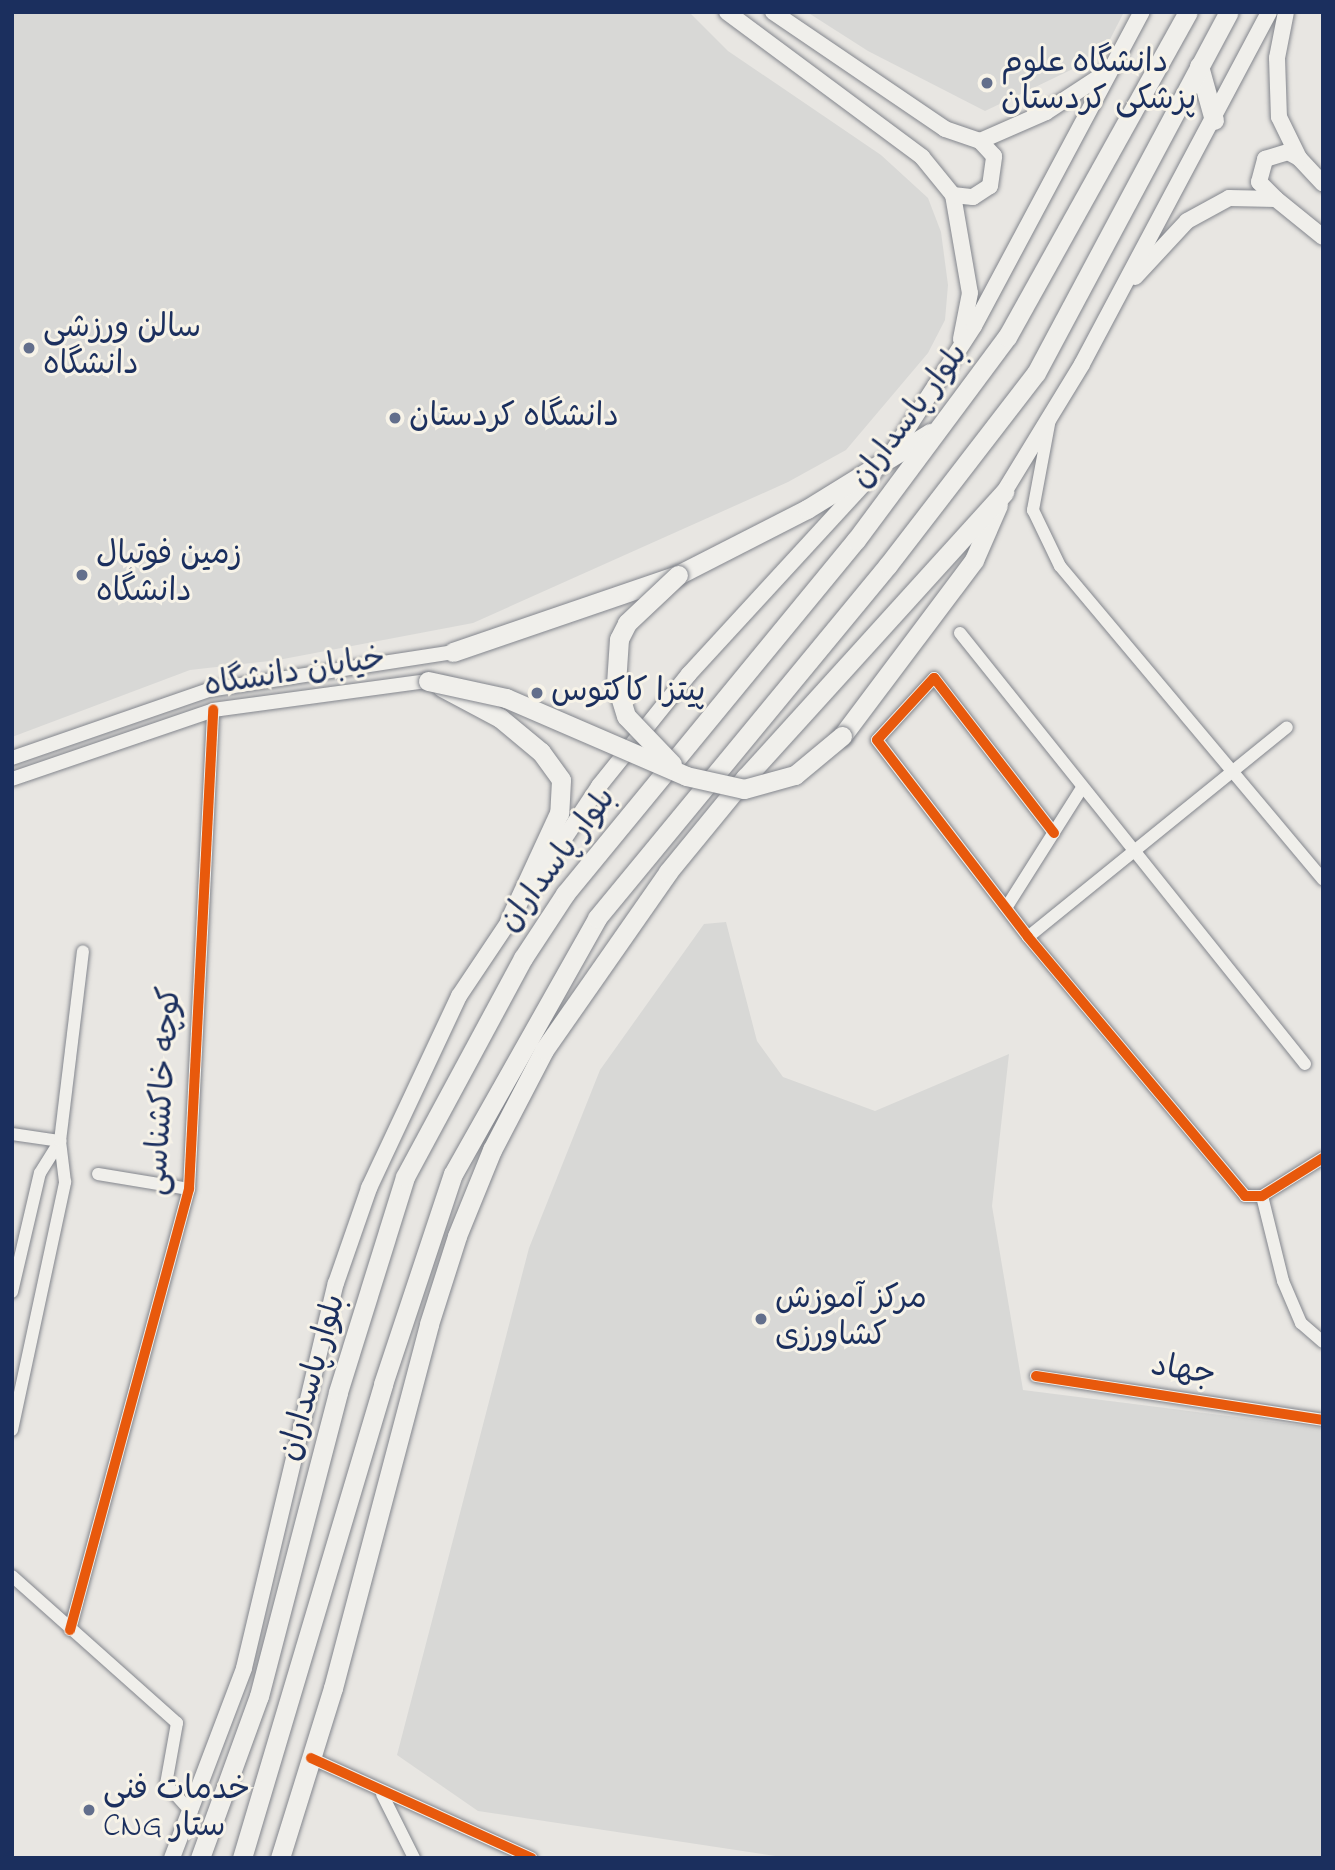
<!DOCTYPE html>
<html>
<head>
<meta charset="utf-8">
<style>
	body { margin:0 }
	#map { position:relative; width:1335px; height:1870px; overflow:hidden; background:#e8e6e2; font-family:"Indie Flower","Playpen Sans Arabic",sans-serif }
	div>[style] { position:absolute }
	.built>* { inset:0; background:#d8d8d6 }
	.roads { filter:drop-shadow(0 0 2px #83868d) drop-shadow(0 0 2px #83868d) }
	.minor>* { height:12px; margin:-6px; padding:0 6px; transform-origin:6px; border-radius:6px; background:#f0efeb }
	.tertiary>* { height:14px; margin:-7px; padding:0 7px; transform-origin:7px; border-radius:7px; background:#f0efeb }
	.secondary>* { height:16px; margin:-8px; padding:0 8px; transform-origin:8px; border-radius:8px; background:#f0efeb }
	.primary>* { height:19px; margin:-9.5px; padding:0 9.5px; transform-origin:9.5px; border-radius:9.5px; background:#f0efeb }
	.bridges { filter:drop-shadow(0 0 2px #83868d) drop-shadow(0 0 2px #83868d) }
	.primary-bridge>* { height:19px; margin:-9.5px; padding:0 9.5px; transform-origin:9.5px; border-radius:9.5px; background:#f0efeb }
	.cycleway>* { height:10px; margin:-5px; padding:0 5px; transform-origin:5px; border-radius:5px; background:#e8590c }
	.dots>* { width:19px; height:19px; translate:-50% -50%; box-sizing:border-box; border:4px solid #f7f3e8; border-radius:50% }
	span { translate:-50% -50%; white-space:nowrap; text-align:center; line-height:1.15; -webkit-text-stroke:6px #f7f3e8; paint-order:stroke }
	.poi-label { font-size:32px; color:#1b2f5e }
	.left { translate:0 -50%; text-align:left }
	.street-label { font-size:32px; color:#1b2f5e }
	.frame { position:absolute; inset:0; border:14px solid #1b2f5e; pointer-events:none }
</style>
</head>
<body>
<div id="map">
	<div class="built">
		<i style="clip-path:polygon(12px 12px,689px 12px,728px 51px,881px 155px,928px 198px,941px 232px,948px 285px,945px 320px,928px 353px,846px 450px,788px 482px,473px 623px,278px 660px,190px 670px,12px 737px)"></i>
		<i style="clip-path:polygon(807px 12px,1124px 12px,1102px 55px,985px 111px,868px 51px)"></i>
		<i style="clip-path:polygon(726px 922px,757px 1041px,783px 1077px,875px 1111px,1009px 1054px,992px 1206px,1023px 1390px,1323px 1428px,1323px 1858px,789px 1858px,478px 1811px,397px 1755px,529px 1248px,600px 1070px,704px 924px)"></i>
	</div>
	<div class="roads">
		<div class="minor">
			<i style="left:1050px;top:419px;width:93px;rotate:100.6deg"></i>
			<i style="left:1033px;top:510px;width:62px;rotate:64.3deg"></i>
			<i style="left:1060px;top:566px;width:409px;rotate:50deg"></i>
			<i style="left:960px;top:633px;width:552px;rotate:51.32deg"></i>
			<i style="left:1054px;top:833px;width:196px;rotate:-127.7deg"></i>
			<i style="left:934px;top:678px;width:84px;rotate:132.6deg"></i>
			<i style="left:877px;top:740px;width:248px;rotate:52.5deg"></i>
			<i style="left:1028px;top:937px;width:338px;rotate:50deg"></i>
			<i style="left:1245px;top:1196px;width:17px"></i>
			<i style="left:1262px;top:1196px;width:72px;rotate:-31.9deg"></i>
			<i style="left:1006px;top:908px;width:142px;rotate:-57.7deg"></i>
			<i style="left:1028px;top:937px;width:333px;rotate:-39deg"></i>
			<i style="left:12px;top:1134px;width:49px;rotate:8.3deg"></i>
			<i style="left:98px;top:1174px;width:92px;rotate:9.4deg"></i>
			<i style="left:1262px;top:1196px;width:88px;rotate:76.1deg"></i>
			<i style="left:1283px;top:1281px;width:46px;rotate:66.8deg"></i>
			<i style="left:1301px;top:1323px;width:29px;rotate:41deg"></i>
			<i style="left:12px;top:1292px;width:122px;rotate:-76.8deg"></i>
			<i style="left:40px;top:1173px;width:38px;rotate:-58deg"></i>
			<i style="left:1036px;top:1376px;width:290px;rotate:8.7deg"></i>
			<i style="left:12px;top:1430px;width:254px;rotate:-77.9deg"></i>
			<i style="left:65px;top:1182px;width:41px;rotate:-97deg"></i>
			<i style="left:60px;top:1141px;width:191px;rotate:-83.1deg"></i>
			<i style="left:12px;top:1576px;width:221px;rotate:41.7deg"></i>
			<i style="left:177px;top:1723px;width:62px;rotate:100.2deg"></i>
			<i style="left:166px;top:1784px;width:38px;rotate:48deg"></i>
			<i style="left:70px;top:1630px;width:457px;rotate:-74.9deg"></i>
			<i style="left:189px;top:1189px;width:480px;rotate:-87.1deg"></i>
			<i style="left:311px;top:1758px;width:242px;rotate:24.4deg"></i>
			<i style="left:382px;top:1794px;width:72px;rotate:63.4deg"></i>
		</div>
		<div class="tertiary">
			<i style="left:12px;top:758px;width:207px;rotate:-19.1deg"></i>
			<i style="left:208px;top:690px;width:248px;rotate:-8.8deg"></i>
			<i style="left:12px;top:779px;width:213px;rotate:-18.9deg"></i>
			<i style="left:213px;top:710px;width:217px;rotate:-7.7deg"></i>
		</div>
		<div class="secondary">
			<i style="left:727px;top:12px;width:243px;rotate:36.6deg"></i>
			<i style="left:922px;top:157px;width:49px;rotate:50.8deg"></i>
			<i style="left:953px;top:195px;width:99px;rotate:80.2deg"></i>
			<i style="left:970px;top:293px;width:47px;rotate:101.1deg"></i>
			<i style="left:773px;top:12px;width:208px;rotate:34.2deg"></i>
			<i style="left:945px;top:129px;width:37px;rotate:19deg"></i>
			<i style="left:980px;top:141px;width:72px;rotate:-23.7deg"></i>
			<i style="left:1046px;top:112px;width:77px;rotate:-33.3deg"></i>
			<i style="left:1286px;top:12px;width:47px;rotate:101.1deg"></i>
			<i style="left:1277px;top:58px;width:59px;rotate:88.1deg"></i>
			<i style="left:1279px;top:117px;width:46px;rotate:64deg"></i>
			<i style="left:1299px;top:158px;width:35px;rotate:47deg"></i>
			<i style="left:953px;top:195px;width:20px;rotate:6deg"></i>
			<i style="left:973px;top:197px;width:20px;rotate:-33deg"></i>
			<i style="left:990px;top:186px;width:30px;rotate:-82deg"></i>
			<i style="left:994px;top:156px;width:21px;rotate:-133deg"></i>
			<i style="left:1276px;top:199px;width:24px;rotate:-135deg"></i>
			<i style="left:1259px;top:182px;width:24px;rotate:-75deg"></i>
			<i style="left:1265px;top:159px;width:24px;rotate:-17deg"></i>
			<i style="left:1288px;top:152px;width:13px;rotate:29deg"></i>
			<i style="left:1135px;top:277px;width:76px;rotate:-47.1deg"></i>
			<i style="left:1187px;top:221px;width:48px;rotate:-28.7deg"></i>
			<i style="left:1229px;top:198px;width:47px;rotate:1.2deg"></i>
			<i style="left:1276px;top:199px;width:60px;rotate:39deg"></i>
			<i style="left:889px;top:457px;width:156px;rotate:-57deg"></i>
			<i style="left:974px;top:326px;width:356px;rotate:-61.9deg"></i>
			<i style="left:1004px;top:492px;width:150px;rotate:-58.6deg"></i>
			<i style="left:1082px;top:364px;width:399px;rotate:-62deg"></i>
			<i style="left:532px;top:887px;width:121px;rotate:-56.4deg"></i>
			<i style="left:599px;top:786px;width:144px;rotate:-51.2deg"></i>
			<i style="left:689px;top:674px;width:273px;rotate:-47.4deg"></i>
			<i style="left:172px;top:1858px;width:203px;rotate:-69.2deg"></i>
			<i style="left:244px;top:1668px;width:396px;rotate:-76.6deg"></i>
			<i style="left:336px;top:1283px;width:101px;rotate:-70.8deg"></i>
			<i style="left:369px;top:1188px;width:212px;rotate:-64.9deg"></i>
			<i style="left:459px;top:996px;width:102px;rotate:-56.2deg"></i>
		</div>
		<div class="primary">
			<i style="left:1199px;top:66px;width:56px;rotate:74.5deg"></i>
			<i style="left:453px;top:652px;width:238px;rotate:-18.9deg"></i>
			<i style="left:678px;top:575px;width:145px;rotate:-27.1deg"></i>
			<i style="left:807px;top:509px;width:145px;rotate:-31.7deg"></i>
			<i style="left:442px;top:687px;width:66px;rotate:28.1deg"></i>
			<i style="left:500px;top:718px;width:53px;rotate:39.7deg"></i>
			<i style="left:541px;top:752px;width:34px;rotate:54deg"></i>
			<i style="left:561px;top:780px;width:33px;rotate:93deg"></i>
			<i style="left:559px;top:813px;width:119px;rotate:114.8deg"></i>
			<i style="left:842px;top:736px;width:220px;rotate:-53.1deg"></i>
			<i style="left:974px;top:560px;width:60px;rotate:-66.4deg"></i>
			<i style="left:200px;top:1858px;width:172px;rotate:-70deg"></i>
			<i style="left:259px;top:1696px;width:314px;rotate:-75.4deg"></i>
			<i style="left:338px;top:1392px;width:225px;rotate:-72.7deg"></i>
			<i style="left:405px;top:1177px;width:249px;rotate:-61.7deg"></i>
			<i style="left:523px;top:958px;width:77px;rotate:-56.7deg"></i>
			<i style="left:565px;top:894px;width:458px;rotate:-50.6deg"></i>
			<i style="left:856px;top:540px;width:253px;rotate:-53.4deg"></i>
			<i style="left:1007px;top:337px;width:372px;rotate:-60.9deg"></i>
			<i style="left:242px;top:1858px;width:495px;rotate:-73.4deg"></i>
			<i style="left:383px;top:1384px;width:221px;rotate:-71.6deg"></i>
			<i style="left:453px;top:1174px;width:294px;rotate:-60.6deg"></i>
			<i style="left:597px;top:918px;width:457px;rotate:-50.5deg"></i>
			<i style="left:888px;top:565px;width:242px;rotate:-52.4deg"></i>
			<i style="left:1036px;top:373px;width:409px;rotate:-61.9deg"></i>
			<i style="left:280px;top:1858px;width:178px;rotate:-72.7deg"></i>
			<i style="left:333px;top:1688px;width:376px;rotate:-75.2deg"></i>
			<i style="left:429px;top:1324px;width:92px;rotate:-72.3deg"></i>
			<i style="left:457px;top:1236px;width:93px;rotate:-67.9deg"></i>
			<i style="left:492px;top:1150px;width:113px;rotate:-62.5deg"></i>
			<i style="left:544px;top:1050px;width:217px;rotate:-55.1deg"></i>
			<i style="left:668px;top:872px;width:122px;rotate:-50.7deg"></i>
			<i style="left:745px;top:778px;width:386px;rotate:-47.8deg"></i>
		</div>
	</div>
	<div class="bridges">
		<div class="primary-bridge">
			<i style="left:428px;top:681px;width:80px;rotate:12.3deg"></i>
			<i style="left:506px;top:698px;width:196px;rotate:23.4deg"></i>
			<i style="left:686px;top:776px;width:59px;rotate:12.6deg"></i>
			<i style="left:744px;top:789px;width:53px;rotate:-15.4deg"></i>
			<i style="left:795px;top:775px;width:61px;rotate:-39.7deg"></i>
			<i style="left:672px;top:764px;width:66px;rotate:-133.8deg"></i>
			<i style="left:626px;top:716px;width:34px;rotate:-107deg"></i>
			<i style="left:616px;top:684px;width:45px;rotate:-86.2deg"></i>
			<i style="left:619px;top:639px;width:18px;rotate:-63deg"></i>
			<i style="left:627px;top:623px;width:70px;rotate:-43.3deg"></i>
		</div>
	</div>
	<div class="cycleway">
		<i style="left:1054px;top:833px;width:196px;rotate:-127.7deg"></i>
		<i style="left:934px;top:678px;width:84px;rotate:132.6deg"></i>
		<i style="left:877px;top:740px;width:248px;rotate:52.5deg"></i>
		<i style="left:1028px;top:937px;width:338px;rotate:50deg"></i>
		<i style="left:1245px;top:1196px;width:17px"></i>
		<i style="left:1262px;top:1196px;width:72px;rotate:-31.9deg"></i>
		<i style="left:1036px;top:1376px;width:290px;rotate:8.7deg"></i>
		<i style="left:70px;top:1630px;width:457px;rotate:-74.9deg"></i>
		<i style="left:189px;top:1189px;width:480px;rotate:-87.1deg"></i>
		<i style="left:311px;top:1758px;width:242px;rotate:24.4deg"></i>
	</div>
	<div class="dots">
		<i style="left:987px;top:83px;background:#636f8c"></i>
		<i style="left:29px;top:348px;background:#636f8c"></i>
		<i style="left:395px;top:418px;background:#636f8c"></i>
		<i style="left:82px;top:575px;background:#636f8c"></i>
		<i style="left:537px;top:693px;background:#636f8c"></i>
		<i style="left:761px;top:1319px;background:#636f8c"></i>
		<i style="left:89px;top:1810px;background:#636f8c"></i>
	</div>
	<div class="poi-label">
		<span class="left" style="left:1001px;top:83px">دانشگاه علوم<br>پزشکی کردستان</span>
		<span class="left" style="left:43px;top:348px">سالن ورزشی<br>دانشگاه</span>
		<span class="left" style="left:409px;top:418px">دانشگاه کردستان</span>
		<span class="left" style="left:96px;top:575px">زمین فوتبال<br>دانشگاه</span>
		<span class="left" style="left:551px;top:693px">پیتزا کاکتوس</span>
		<span class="left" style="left:775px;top:1319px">مرکز آموزش<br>کشاورزی</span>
		<span class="left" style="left:103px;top:1810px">خدمات فنی‌<br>CNG ستار</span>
	</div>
	<div class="street-label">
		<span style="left:911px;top:417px;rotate:-53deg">بلوار پاسداران</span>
		<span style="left:295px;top:674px;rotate:-9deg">خیابان دانشگاه</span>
		<span style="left:559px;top:861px;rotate:-53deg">بلوار پاسداران</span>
		<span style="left:165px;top:1091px;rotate:-86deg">کوچه خاکشناسی</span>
		<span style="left:1183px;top:1372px;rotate:9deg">جهاد</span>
		<span style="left:314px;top:1378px;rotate:-74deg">بلوار پاسداران</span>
	</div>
	<div class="frame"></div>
</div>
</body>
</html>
